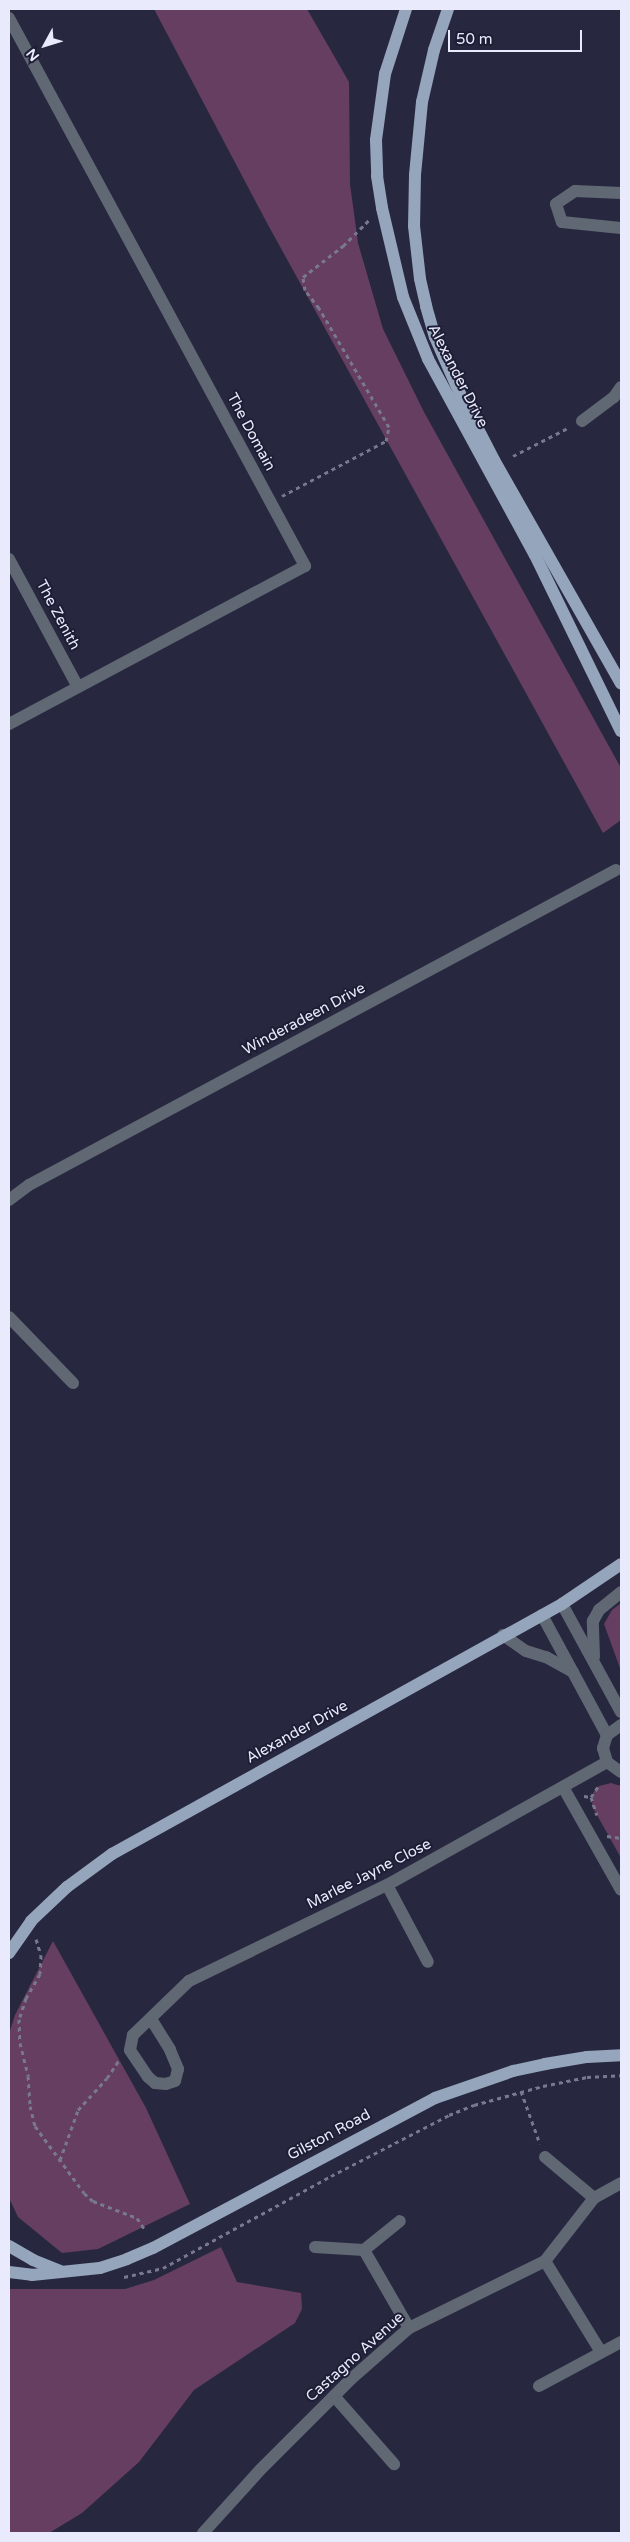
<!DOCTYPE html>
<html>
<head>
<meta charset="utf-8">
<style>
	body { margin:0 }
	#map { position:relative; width:630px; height:2542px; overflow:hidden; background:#272840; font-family:"Varela Round",sans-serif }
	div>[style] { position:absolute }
	.green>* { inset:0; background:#653e62 }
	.path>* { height:3px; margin-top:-1.5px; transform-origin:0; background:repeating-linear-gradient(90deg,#78798e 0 4px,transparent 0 8px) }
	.minor>* { height:12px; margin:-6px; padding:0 6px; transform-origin:6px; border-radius:6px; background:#606873 }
	.major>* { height:12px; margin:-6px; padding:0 6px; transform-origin:6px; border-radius:6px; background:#95a5bc }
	span { translate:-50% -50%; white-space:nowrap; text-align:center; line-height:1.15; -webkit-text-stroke:4px #1d1e36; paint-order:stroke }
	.street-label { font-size:15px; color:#e9eafb }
	.frame { position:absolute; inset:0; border:10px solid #e9eafb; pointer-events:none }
	.north { position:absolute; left:20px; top:20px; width:50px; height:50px; -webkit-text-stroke:4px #1d1e36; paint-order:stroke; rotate:231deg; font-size:14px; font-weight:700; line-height:20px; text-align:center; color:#e9eafb }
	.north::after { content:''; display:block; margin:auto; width:18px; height:22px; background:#e9eafb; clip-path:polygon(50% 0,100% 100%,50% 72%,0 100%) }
	.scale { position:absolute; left:448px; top:30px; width:134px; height:22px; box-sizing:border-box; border:2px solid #e9eafb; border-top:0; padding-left:6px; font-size:15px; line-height:18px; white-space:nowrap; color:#e9eafb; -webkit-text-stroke:4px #1d1e36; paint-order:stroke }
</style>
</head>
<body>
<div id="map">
	<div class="green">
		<i style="clip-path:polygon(154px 9px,307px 9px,349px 82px,350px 184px,358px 243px,383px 329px,424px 412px,621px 768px,621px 820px,603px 833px,267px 223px)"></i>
		<i style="clip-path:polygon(621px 1603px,621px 1671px,604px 1624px,612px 1610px)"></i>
		<i style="clip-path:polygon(611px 1783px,621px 1786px,621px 1858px,592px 1806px,593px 1793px,599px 1786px)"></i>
		<i style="clip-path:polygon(53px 1941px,146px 2108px,190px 2204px,98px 2249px,62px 2253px,18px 2217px,9px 2198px,9px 2034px,15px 2015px)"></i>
		<i style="clip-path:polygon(221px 2247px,237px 2282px,301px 2293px,302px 2309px,295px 2323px,194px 2390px,139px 2462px,82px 2513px,49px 2533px,9px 2533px,9px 2289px,125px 2289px,154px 2280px)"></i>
	</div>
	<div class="path">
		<i style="left:513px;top:456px;width:64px;rotate:-27deg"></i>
		<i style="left:282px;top:496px;width:118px;rotate:-27.9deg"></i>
		<i style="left:386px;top:441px;width:14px;rotate:-78deg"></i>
		<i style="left:389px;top:427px;width:138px;rotate:-120.5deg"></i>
		<i style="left:319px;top:308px;width:23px;rotate:-128deg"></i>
		<i style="left:305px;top:290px;width:13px;rotate:-99deg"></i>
		<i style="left:303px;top:277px;width:51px;rotate:-37.8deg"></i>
		<i style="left:343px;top:246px;width:37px;rotate:-45deg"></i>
		<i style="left:584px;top:1796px;width:7px;rotate:8deg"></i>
		<i style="left:591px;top:1797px;width:19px;rotate:72deg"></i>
		<i style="left:591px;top:1797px;width:14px;rotate:-56deg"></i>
		<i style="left:607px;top:1836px;width:14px;rotate:8deg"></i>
		<i style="left:36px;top:1939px;width:17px;rotate:73deg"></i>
		<i style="left:41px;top:1955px;width:19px;rotate:93deg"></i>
		<i style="left:40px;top:1974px;width:28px;rotate:120deg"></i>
		<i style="left:26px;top:1998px;width:22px;rotate:108deg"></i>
		<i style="left:19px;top:2019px;width:24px;rotate:88deg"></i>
		<i style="left:20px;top:2043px;width:34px;rotate:76deg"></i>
		<i style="left:28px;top:2076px;width:30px;rotate:86deg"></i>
		<i style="left:30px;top:2106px;width:21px;rotate:76deg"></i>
		<i style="left:35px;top:2126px;width:83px;rotate:53.8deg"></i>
		<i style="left:84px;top:2193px;width:12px;rotate:42deg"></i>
		<i style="left:93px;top:2201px;width:47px;rotate:21.1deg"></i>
		<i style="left:137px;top:2218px;width:14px;rotate:56deg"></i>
		<i style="left:521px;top:2091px;width:56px;rotate:70.3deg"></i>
		<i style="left:60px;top:2160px;width:53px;rotate:-70.2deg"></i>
		<i style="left:78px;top:2110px;width:43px;rotate:-47.8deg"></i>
		<i style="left:107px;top:2078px;width:23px;rotate:-56deg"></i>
		<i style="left:124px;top:2277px;width:40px;rotate:-13deg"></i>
		<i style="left:163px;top:2268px;width:192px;rotate:-28.7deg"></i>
		<i style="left:331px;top:2176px;width:133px;rotate:-27.3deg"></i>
		<i style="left:449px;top:2115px;width:27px;rotate:-22deg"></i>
		<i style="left:474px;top:2105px;width:72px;rotate:-15.4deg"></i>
		<i style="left:543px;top:2086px;width:45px;rotate:-11.6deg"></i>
		<i style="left:587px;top:2077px;width:34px;rotate:-3deg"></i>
	</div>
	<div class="minor">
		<i style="left:9px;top:18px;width:623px;rotate:61.62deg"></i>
		<i style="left:305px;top:566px;width:336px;rotate:151.9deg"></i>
		<i style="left:621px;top:193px;width:46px;rotate:-177.5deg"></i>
		<i style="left:575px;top:191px;width:23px;rotate:146deg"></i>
		<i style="left:556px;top:204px;width:19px;rotate:72deg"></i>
		<i style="left:562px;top:222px;width:59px;rotate:5.8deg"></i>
		<i style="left:582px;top:421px;width:40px;rotate:-37deg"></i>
		<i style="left:614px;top:397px;width:12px;rotate:-55deg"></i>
		<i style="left:9px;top:559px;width:145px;rotate:61.7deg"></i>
		<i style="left:9px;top:1200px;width:25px;rotate:-37deg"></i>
		<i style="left:29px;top:1185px;width:666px;rotate:-28.22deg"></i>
		<i style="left:9px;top:1317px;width:92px;rotate:45.9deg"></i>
		<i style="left:562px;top:1604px;width:123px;rotate:61.4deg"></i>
		<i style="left:542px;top:1615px;width:136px;rotate:61.6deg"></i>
		<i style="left:503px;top:1635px;width:28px;rotate:35deg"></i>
		<i style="left:526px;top:1651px;width:21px;rotate:17deg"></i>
		<i style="left:546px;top:1657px;width:31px;rotate:29deg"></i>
		<i style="left:594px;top:1657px;width:36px;rotate:-92deg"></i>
		<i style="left:593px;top:1621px;width:13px;rotate:-61deg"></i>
		<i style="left:599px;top:1610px;width:28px;rotate:-39deg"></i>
		<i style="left:621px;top:1725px;width:17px;rotate:144deg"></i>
		<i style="left:607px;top:1735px;width:14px;rotate:107deg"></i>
		<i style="left:603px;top:1748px;width:15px;rotate:74deg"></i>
		<i style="left:607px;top:1762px;width:17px;rotate:36deg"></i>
		<i style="left:563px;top:1787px;width:118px;rotate:60.6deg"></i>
		<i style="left:387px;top:1885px;width:87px;rotate:62deg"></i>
		<i style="left:151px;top:2019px;width:36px;rotate:58deg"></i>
		<i style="left:170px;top:2050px;width:21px;rotate:67deg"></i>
		<i style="left:178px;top:2069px;width:12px;rotate:104deg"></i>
		<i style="left:175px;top:2081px;width:9px;rotate:162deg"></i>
		<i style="left:166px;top:2084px;width:11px;rotate:-175deg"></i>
		<i style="left:155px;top:2083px;width:9px;rotate:-139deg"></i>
		<i style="left:148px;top:2077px;width:32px;rotate:-124deg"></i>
		<i style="left:130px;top:2050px;width:15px;rotate:-79deg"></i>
		<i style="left:133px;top:2035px;width:78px;rotate:-44deg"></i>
		<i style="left:189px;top:1981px;width:220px;rotate:-25.9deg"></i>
		<i style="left:387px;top:1885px;width:252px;rotate:-29.2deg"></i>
		<i style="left:545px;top:2157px;width:64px;rotate:39.9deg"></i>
		<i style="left:315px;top:2247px;width:49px;rotate:3.5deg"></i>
		<i style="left:364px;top:2250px;width:46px;rotate:-38.9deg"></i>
		<i style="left:364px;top:2250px;width:90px;rotate:60deg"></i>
		<i style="left:545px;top:2261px;width:107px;rotate:58.4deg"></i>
		<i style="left:539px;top:2386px;width:93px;rotate:-28.2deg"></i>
		<i style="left:334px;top:2396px;width:91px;rotate:48.6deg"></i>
		<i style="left:203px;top:2533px;width:86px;rotate:-47.8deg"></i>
		<i style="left:261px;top:2469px;width:127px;rotate:-45deg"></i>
		<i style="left:351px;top:2379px;width:77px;rotate:-41.3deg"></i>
		<i style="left:409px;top:2328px;width:152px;rotate:-26.2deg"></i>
		<i style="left:545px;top:2261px;width:80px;rotate:-52.1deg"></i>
		<i style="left:594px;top:2198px;width:31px;rotate:-29deg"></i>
	</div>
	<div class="major">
		<i style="left:406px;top:9px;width:68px;rotate:107.9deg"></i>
		<i style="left:385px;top:74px;width:67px;rotate:97.8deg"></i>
		<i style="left:376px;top:140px;width:36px;rotate:88deg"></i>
		<i style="left:377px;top:176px;width:32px;rotate:81deg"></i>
		<i style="left:382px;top:208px;width:91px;rotate:76.7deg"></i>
		<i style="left:403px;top:297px;width:67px;rotate:68deg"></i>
		<i style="left:428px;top:359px;width:223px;rotate:61.4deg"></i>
		<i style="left:535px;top:555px;width:196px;rotate:64deg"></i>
		<i style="left:448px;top:9px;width:43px;rotate:108.9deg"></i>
		<i style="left:434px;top:50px;width:53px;rotate:103deg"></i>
		<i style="left:422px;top:102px;width:73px;rotate:95.5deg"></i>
		<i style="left:415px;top:175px;width:51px;rotate:91.1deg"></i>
		<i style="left:414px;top:226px;width:53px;rotate:83.5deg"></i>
		<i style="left:420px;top:279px;width:28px;rotate:77deg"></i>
		<i style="left:426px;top:306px;width:32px;rotate:74deg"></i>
		<i style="left:435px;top:337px;width:62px;rotate:66.3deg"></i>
		<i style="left:460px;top:394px;width:74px;rotate:62.7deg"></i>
		<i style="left:494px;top:460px;width:257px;rotate:60.4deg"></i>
		<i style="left:9px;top:1953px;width:39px;rotate:-55deg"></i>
		<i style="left:31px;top:1921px;width:50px;rotate:-43.4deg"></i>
		<i style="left:67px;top:1887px;width:56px;rotate:-36.3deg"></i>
		<i style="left:112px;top:1854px;width:515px;rotate:-29.05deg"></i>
		<i style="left:562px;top:1604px;width:71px;rotate:-34.1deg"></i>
		<i style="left:9px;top:2246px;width:28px;rotate:30deg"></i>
		<i style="left:33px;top:2260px;width:29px;rotate:22deg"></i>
		<i style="left:9px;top:2272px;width:23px;rotate:7deg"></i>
		<i style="left:32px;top:2275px;width:68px;rotate:-5.9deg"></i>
		<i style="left:100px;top:2268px;width:28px;rotate:-18deg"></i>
		<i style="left:127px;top:2259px;width:28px;rotate:-23deg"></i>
		<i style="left:153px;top:2248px;width:319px;rotate:-28deg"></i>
		<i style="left:435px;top:2098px;width:83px;rotate:-19.1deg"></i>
		<i style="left:513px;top:2071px;width:33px;rotate:-12deg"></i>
		<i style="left:545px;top:2064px;width:43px;rotate:-9.5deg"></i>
		<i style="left:587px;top:2057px;width:34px;rotate:-3deg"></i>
	</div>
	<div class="street-label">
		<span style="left:458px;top:376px;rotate:63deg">Alexander Drive</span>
		<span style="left:251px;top:432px;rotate:62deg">The Domain</span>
		<span style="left:58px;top:615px;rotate:62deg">The Zenith</span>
		<span style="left:304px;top:1019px;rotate:-28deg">Winderadeen Drive</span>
		<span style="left:297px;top:1732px;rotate:-29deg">Alexander Drive</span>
		<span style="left:369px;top:1874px;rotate:-27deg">Marlee Jayne Close</span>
		<span style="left:329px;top:2135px;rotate:-28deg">Gilston Road</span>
		<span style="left:355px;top:2357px;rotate:-42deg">Castagno Avenue</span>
	</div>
	<div class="frame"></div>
	<div class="north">N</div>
	<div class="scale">50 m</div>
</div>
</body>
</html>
